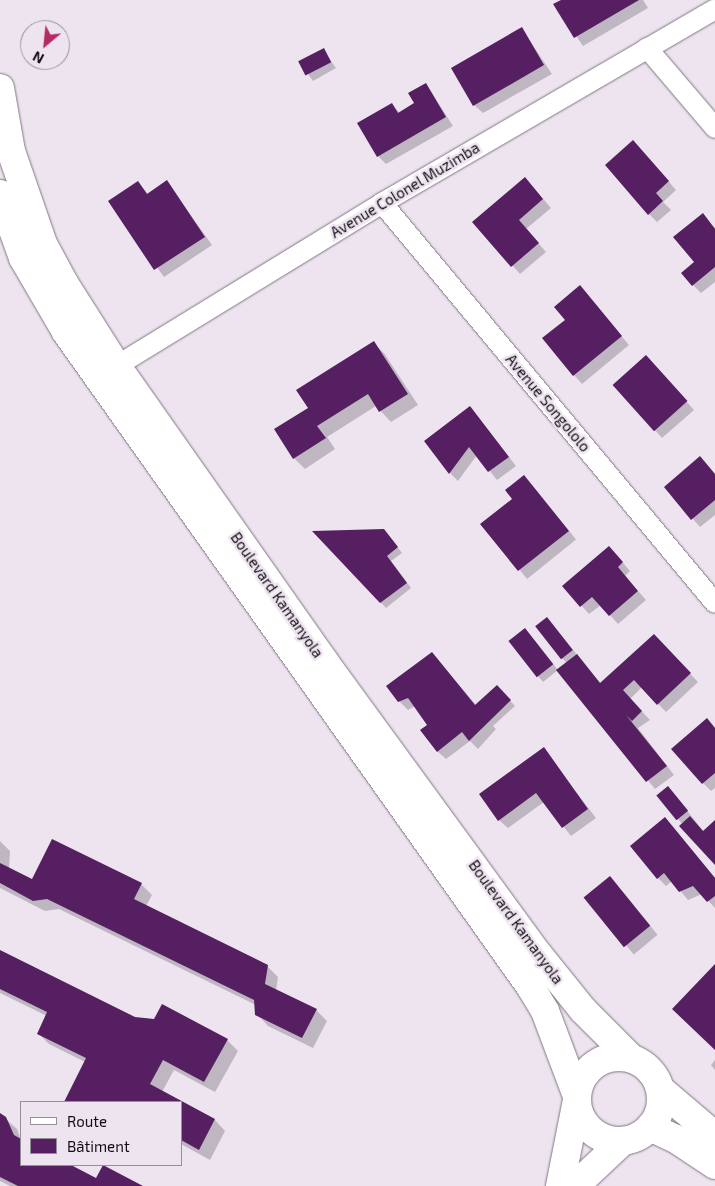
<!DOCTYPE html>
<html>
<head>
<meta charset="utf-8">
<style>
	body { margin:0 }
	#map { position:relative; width:715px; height:1186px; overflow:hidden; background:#eee4f0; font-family:"Exo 2",sans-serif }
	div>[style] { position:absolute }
	.shadow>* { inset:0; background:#0003; transform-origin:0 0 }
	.building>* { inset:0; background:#561f61; transform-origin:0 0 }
	.roads { filter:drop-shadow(0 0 1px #807782) drop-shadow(0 0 1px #807782) }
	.street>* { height:20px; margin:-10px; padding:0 10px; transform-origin:10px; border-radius:10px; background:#fff }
	.secondary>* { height:28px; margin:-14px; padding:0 14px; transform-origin:14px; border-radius:14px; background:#fff }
	.secondary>.ring { margin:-14px; padding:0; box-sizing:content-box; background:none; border:28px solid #fff; border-radius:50% }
	span { translate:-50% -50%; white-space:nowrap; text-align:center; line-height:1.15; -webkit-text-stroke:5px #eee4f0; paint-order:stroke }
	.street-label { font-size:15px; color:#120f13 }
	.legend { position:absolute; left:20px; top:1101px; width:162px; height:65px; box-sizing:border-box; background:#eee4f0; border:1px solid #968f98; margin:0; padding:6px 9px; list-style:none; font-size:15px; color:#120f13 }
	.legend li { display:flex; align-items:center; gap:10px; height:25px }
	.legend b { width:25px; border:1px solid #968f98 }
	.north { position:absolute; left:20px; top:20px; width:50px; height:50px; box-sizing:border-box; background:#eee4f0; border:1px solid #968f98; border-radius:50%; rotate:208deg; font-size:14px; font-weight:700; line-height:20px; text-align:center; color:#120f13 }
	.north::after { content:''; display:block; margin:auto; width:18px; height:22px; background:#b52a63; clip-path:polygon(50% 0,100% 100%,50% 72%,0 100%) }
</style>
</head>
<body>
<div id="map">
	<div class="shadow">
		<i style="clip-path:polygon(563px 0,643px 0,648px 8px,583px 46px,555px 5px)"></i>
		<i style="clip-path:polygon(522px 29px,552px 74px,483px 113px,474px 105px)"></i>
		<i style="clip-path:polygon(323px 50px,336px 68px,313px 81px,300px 63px)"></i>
		<i style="clip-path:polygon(426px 84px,453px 126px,386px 164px,378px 156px,392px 105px,400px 113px,415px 104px)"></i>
		<i style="clip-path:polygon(641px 150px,676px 190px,663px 202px,671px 210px,657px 222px,649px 214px)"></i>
		<i style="clip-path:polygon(138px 182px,148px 194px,167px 182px,212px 245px,164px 277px,109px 201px)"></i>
		<i style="clip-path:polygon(533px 187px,551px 208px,526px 229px,546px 252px,520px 274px,474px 222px)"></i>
		<i style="clip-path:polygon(703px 215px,715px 228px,715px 282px,701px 293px,693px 285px)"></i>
		<i style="clip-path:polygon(580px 287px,629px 345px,582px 384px,574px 375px,567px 320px)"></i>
		<i style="clip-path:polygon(373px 343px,384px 353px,418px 405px,391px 422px,376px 406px,327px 437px,335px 449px,305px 469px,294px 458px,310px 409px)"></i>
		<i style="clip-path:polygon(654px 365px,694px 410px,662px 438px,614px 385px)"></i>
		<i style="clip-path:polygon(470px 407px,516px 466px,497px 480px,477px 455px,458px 481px,450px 473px)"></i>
		<i style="clip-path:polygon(715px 474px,715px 515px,700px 527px,665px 487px)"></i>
		<i style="left:532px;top:485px;width:70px;height:63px;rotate:51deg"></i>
		<i style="clip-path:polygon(314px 533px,389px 536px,402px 553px,391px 561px,411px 588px,386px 608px)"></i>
		<i style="clip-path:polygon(617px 556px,630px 571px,625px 576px,646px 600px,618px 624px,601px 605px,589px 614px,564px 586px)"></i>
		<i style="clip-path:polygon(552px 624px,601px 684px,662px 644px,698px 682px,666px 712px,642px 687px,630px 699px,650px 720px,638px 728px,674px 775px,655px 789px,558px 670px,567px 663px,562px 658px)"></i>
		<i style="clip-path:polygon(530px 635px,558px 670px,543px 682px,510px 642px)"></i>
		<i style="clip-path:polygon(432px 653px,476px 705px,502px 692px,515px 706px,493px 726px,496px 729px,478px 749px,470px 741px,446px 759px,437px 751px,429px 725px,415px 706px,408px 710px,399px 701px)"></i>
		<i style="clip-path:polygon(715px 728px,715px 788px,711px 791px,703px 783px)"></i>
		<i style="clip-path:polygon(543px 749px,596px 818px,571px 836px,544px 802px,508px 828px,499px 820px)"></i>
		<i style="clip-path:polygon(673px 793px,704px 832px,715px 822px,715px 863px,678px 819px)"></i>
		<i style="clip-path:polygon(673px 827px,715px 878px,715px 908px,702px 894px,688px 900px,672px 881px,666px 886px,658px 878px)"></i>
		<i style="clip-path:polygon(0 841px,10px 851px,9px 869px,33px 880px,141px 884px,152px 895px,146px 906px,267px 966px,278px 977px,276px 990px,316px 1010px,327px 1021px,313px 1048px,268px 1026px,257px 1014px,256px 1005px,59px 909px,45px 911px,0 888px)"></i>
		<i style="left:610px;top:878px;width:74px;height:31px;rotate:50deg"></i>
		<i style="clip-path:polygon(0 951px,135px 1018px,227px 1040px,238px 1051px,215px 1092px,174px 1070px,162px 1092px,181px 1102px,65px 1102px,85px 1062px,49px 1044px,38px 1033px,47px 1016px,0 993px)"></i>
		<i style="clip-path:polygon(715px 1060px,715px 1070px,711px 1065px)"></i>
		<i style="clip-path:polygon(181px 1102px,215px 1120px,225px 1131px,210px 1160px,181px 1144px)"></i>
		<i style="clip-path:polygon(0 1114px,17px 1129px,21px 1140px,21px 1165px,69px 1165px,97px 1179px,141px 1186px,10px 1186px,0 1181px)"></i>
	</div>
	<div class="building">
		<i style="clip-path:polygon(561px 0,639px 0,574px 38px,553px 4px)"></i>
		<i style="left:522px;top:27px;width:44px;height:82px;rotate:60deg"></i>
		<i style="left:324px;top:48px;width:16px;height:29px;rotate:63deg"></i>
		<i style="clip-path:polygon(426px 83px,446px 117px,377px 157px,357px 123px,392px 103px,398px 113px,414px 103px,408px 93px)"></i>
		<i style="clip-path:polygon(633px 140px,669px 181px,656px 193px,663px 201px,648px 215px,605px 165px)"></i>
		<i style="clip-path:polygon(525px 177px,543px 199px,519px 220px,539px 243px,511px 267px,472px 222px)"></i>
		<i style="clip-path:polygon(167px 180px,205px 237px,154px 270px,108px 201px,138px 181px,147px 194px)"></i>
		<i style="clip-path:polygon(703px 213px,715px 229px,715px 267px,692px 286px,681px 273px,694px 262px,673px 237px)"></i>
		<i style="clip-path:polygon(580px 285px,622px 336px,573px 376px,542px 338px,565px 320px,554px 307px)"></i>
		<i style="clip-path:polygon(374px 341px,408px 394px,379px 412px,368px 394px,317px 426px,326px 438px,293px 459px,274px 429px,308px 408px,296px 390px)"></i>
		<i style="left:646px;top:355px;width:62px;height:45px;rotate:48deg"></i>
		<i style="clip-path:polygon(470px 406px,509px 457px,488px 472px,469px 447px,449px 474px,424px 441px)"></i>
		<i style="clip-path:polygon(700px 456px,715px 474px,715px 500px,691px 520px,664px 487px)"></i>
		<i style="clip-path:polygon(524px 475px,569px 531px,518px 571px,480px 524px,512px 499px,505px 490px)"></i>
		<i style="clip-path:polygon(384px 529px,398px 547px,387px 556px,407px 583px,380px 603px,312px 531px)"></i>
		<i style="clip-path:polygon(609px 546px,623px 562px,618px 567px,638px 591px,609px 616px,592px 597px,580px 607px,562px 586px)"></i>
		<i style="left:547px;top:617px;width:42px;height:15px;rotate:52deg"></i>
		<i style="left:525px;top:628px;width:46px;height:21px;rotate:52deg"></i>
		<i style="clip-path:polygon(654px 634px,691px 673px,657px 705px,634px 680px,623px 690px,642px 711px,632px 721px,626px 715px,667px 766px,646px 782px,556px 670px,577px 654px,600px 683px)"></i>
		<i style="clip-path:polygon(432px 652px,475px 705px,497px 685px,511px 700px,469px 741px,462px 732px,437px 752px,420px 730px,427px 725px,408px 698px,398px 702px,386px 686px)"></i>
		<i style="clip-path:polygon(707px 718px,715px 728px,715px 773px,702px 784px,671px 749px)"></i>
		<i style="clip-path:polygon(544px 747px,588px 809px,562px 828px,536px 793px,498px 821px,479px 794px)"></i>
		<i style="left:668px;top:786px;width:32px;height:15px;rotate:51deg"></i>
		<i style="clip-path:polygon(690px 816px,703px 831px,715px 820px,715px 865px,679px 826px)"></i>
		<i style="clip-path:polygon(665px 817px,715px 878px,715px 896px,707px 902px,693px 886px,679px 892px,664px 873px,657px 879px,630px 846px)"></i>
		<i style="clip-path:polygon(52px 839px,142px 883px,134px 899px,268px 965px,265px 984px,317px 1009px,302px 1038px,255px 1015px,254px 1000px,47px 899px,33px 901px,0 883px,0 863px,32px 879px)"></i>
		<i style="left:610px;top:876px;width:64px;height:34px;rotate:51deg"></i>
		<i style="clip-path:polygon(0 950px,135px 1017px,154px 1019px,162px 1004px,228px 1039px,204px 1082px,163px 1060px,150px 1084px,215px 1119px,199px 1150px,181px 1140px,181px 1102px,64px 1102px,86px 1058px,37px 1034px,47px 1012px,0 989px)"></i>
		<i style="clip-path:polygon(715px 964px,715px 1050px,672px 1009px)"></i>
		<i style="clip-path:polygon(0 1113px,6px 1117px,14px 1135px,21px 1139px,21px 1165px,71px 1165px,96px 1178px,103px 1165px,143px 1186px,18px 1186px,0 1177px)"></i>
	</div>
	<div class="roads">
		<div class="street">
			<i style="left:647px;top:48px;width:105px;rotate:49.6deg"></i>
			<i style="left:382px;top:203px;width:520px;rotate:50.22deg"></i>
			<i style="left:105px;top:373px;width:325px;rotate:-31.5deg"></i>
			<i style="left:382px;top:203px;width:385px;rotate:-30.2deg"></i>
		</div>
		<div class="secondary">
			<i style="left:0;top:88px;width:64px;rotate:80.1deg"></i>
			<i style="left:11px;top:151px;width:98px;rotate:71deg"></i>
			<i style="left:43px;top:244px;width:44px;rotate:61.7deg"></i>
			<i style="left:64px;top:283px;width:97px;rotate:57.6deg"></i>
			<i style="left:116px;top:365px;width:362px;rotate:54.9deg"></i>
			<i style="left:324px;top:661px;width:363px;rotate:53.9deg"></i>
			<i style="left:538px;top:954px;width:72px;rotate:51.2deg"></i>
			<i style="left:583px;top:1010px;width:68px;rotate:45deg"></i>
			<i style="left:0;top:194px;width:68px;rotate:70.2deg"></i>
			<i style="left:23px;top:258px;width:86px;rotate:59.8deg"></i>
			<i style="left:66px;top:332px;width:802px;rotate:54.65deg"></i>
			<i style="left:530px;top:986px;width:29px;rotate:59deg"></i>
			<i style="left:545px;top:1011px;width:91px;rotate:69.4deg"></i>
			<i class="ring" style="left:577px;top:1057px;width:56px;height:56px"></i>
			<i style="left:661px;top:1090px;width:71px;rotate:40.4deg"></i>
			<i style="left:650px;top:1127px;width:29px;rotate:25deg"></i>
			<i style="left:676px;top:1139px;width:47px;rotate:33.7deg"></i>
			<i style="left:560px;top:1186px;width:88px;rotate:-78.8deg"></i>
			<i style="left:575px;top:1186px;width:66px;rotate:-43.2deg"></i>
		</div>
	</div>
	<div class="street-label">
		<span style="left:405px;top:190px;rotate:-31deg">Avenue Colonel Muzimba</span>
		<span style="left:548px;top:403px;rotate:50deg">Avenue Songololo</span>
		<span style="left:277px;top:595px;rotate:55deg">Boulevard Kamanyola</span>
		<span style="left:516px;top:922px;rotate:54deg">Boulevard Kamanyola</span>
	</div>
	<ul class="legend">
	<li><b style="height:6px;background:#fff"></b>Route</li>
	<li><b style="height:14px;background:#561f61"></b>Bâtiment</li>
	</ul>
	<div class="north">N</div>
</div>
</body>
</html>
